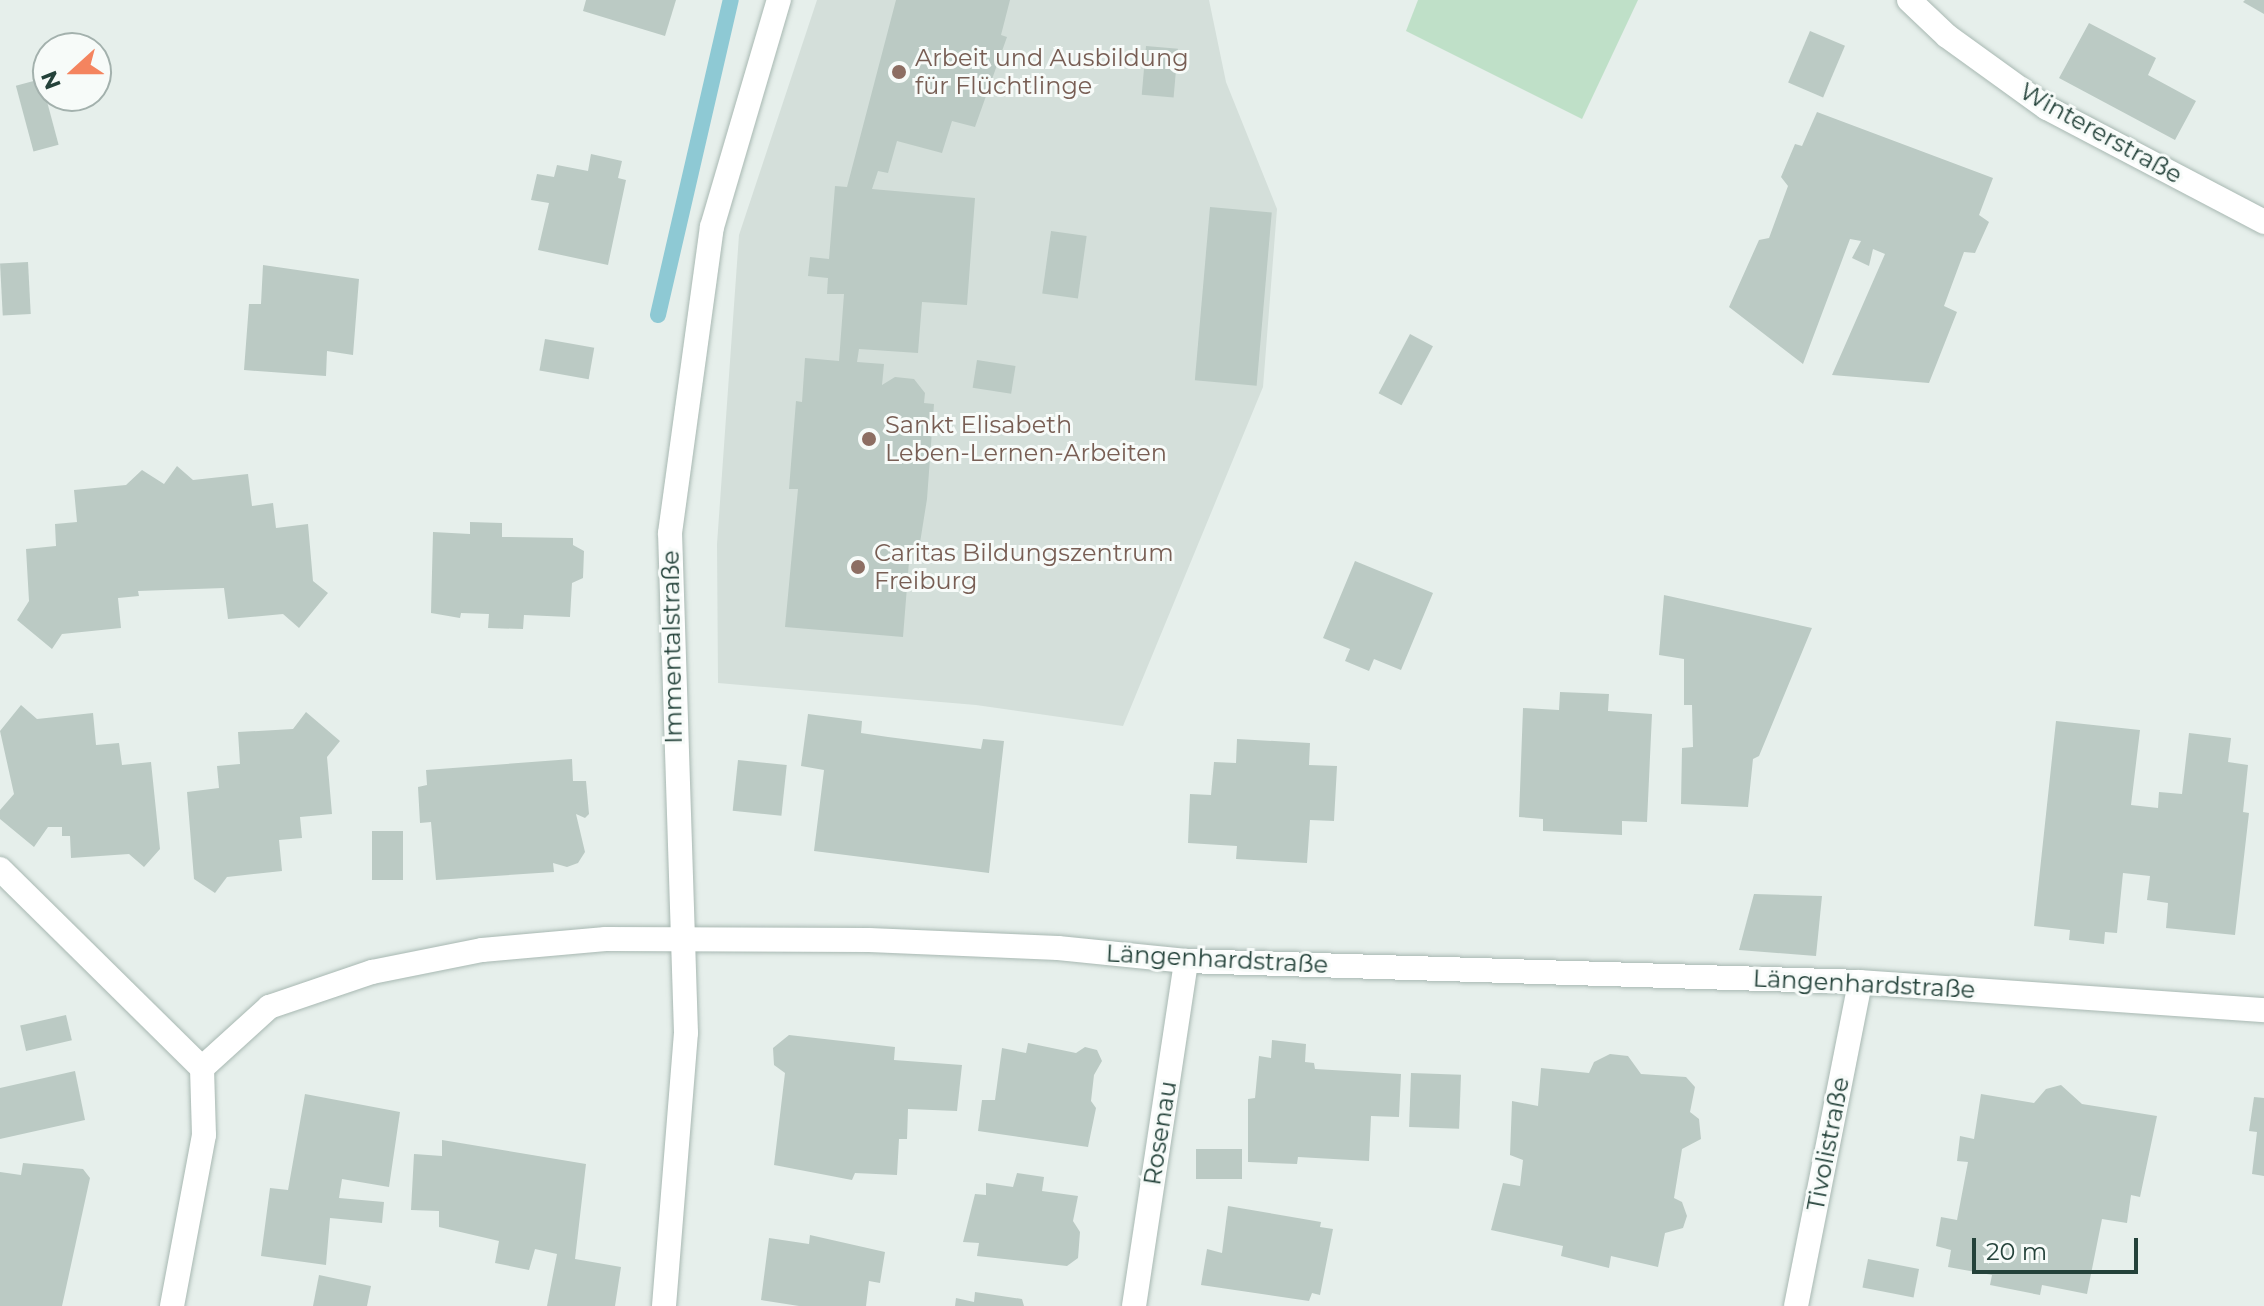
<!DOCTYPE html>
<html>
<head>
<meta charset="utf-8">
<style>
	body { margin:0 }
	#map { position:relative; width:2264px; height:1306px; overflow:hidden; background:#e6efeb; font-family:Montserrat,sans-serif }
	div>[style] { position:absolute }
	.built>* { inset:0; background:#d4dfda }
	.green>* { inset:0; background:#bfe0c8 }
	.stream>* { height:16px; margin:-8px; padding:0 8px; transform-origin:8px; border-radius:8px; background:#8ec9d4 }
	.building>* { inset:0; background:#bbcac4; transform-origin:0 0 }
	.roads { filter:drop-shadow(0 0 2px #a8b8b2) drop-shadow(0 0 2px #a8b8b2) }
	.minor>* { height:24px; margin:-12px; padding:0 12px; transform-origin:12px; border-radius:12px; background:#fff }
	.dots>* { width:22px; height:22px; translate:-50% -50%; box-sizing:border-box; border:4px solid #f7fbf9; border-radius:50% }
	span { translate:-50% -50%; white-space:nowrap; text-align:center; line-height:1.15; -webkit-text-stroke:6px #f7fbf9; paint-order:stroke }
	.education-label { font-size:24px; color:#785e54 }
	.left { translate:0 -50%; text-align:left }
	.street-label { font-size:24px; color:#24423a }
	.north { position:absolute; left:32px; top:32px; width:80px; height:80px; box-sizing:border-box; background:#f7fbf9; border:2px solid #a3b1ad; border-radius:50%; rotate:249deg; font-size:22px; font-weight:700; line-height:32px; text-align:center; color:#24423a }
	.north::after { content:''; display:block; margin:auto; width:28px; height:36px; background:#f4845f; clip-path:polygon(50% 0,100% 100%,50% 72%,0 100%) }
	.scale { position:absolute; left:1972px; top:1238px; width:166px; height:36px; box-sizing:border-box; border:4px solid #24423a; border-top:0; padding-left:10px; font-size:24px; line-height:28px; white-space:nowrap; color:#24423a; -webkit-text-stroke:6px #f7fbf9; paint-order:stroke }
</style>
</head>
<body>
<div id="map">
	<div class="built">
		<i style="clip-path:polygon(817px 0,1209px 0,1226px 82px,1277px 209px,1263px 387px,1123px 726px,976px 705px,718px 683px,717px 544px,739px 235px)"></i>
	</div>
	<div class="green">
		<i style="clip-path:polygon(1418px 0,1638px 0,1582px 119px,1406px 31px)"></i>
	</div>
	<div class="stream">
		<i style="left:658px;top:315px;width:323px;rotate:-77deg"></i>
	</div>
	<div class="building">
		<i style="clip-path:polygon(586px 0,676px 0,665px 36px,583px 11px)"></i>
		<i style="clip-path:polygon(896px 0,1010px 0,1001px 35px,1007px 37px,975px 127px,952px 121px,942px 153px,897px 141px,888px 173px,878px 171px,872px 189px,975px 198px,967px 305px,922px 302px,918px 353px,859px 349px,857px 362px,884px 364px,882px 385px,895px 377px,914px 379px,925px 393px,924px 403px,934px 404px,927px 499px,919px 549px,910px 549px,903px 637px,785px 627px,798px 489px,789px 489px,796px 401px,802px 402px,805px 358px,839px 361px,844px 294px,827px 294px,828px 278px,808px 276px,810px 257px,829px 259px,835px 186px,847px 187px)"></i>
		<i style="clip-path:polygon(2245px 0,2264px 0,2264px 14px,2243px 2px)"></i>
		<i style="clip-path:polygon(2089px 23px,2156px 58px,2148px 75px,2196px 101px,2175px 140px,2059px 78px)"></i>
		<i style="left:1810px;top:31px;width:38px;height:56px;rotate:23deg"></i>
		<i style="left:1146px;top:46px;width:32px;height:49px;rotate:5deg"></i>
		<i style="left:41px;top:79px;width:68px;height:26px;rotate:75deg"></i>
		<i style="clip-path:polygon(1817px 112px,1993px 178px,1979px 215px,1989px 222px,1975px 253px,1964px 252px,1944px 306px,1957px 312px,1929px 383px,1832px 375px,1885px 254px,1873px 249px,1869px 266px,1852px 258px,1861px 241px,1850px 239px,1803px 364px,1729px 307px,1759px 240px,1769px 238px,1788px 186px,1781px 177px,1795px 144px,1802px 146px)"></i>
		<i style="clip-path:polygon(591px 154px,622px 161px,618px 178px,626px 180px,608px 265px,538px 250px,549px 203px,531px 200px,537px 174px,554px 177px,557px 165px,588px 171px)"></i>
		<i style="left:1210px;top:207px;width:62px;height:174px;rotate:5deg"></i>
		<i style="left:1051px;top:231px;width:36px;height:63px;rotate:8deg"></i>
		<i style="left:28px;top:262px;width:52px;height:28px;rotate:87deg"></i>
		<i style="clip-path:polygon(263px 265px,359px 279px,353px 355px,327px 351px,326px 376px,244px 370px,249px 304px,261px 304px)"></i>
		<i style="left:1410px;top:334px;width:26px;height:67px;rotate:28deg"></i>
		<i style="left:545px;top:339px;width:50px;height:32px;rotate:10deg"></i>
		<i style="left:977px;top:360px;width:39px;height:28px;rotate:9deg"></i>
		<i style="clip-path:polygon(177px 466px,193px 480px,248px 474px,252px 506px,273px 503px,276px 528px,308px 524px,313px 581px,328px 593px,299px 628px,283px 614px,228px 619px,224px 588px,138px 591px,139px 596px,118px 598px,121px 628px,62px 634px,52px 649px,17px 620px,29px 601px,26px 549px,56px 546px,55px 524px,77px 522px,74px 490px,126px 485px,142px 470px,164px 484px)"></i>
		<i style="clip-path:polygon(470px 522px,502px 523px,502px 537px,573px 538px,573px 545px,584px 551px,583px 578px,572px 583px,570px 617px,524px 615px,523px 629px,488px 628px,489px 614px,461px 613px,460px 618px,431px 613px,433px 532px,470px 534px)"></i>
		<i style="clip-path:polygon(1355px 561px,1433px 593px,1401px 670px,1374px 659px,1369px 671px,1345px 661px,1350px 649px,1323px 638px)"></i>
		<i style="clip-path:polygon(1664px 595px,1812px 628px,1759px 756px,1753px 759px,1748px 807px,1681px 804px,1682px 748px,1693px 747px,1692px 705px,1684px 705px,1684px 659px,1659px 655px)"></i>
		<i style="clip-path:polygon(1560px 692px,1609px 694px,1608px 711px,1652px 714px,1647px 822px,1622px 821px,1622px 835px,1543px 831px,1543px 819px,1519px 817px,1523px 708px,1559px 710px)"></i>
		<i style="clip-path:polygon(21px 705px,37px 719px,93px 713px,96px 745px,119px 743px,122px 765px,151px 762px,160px 849px,144px 867px,129px 854px,71px 858px,70px 836px,62px 836px,62px 827px,48px 827px,34px 847px,0 819px,0 810px,14px 794px,0 731px)"></i>
		<i style="clip-path:polygon(306px 712px,340px 741px,327px 757px,332px 814px,300px 817px,302px 838px,279px 840px,282px 871px,227px 877px,215px 893px,194px 879px,187px 792px,219px 788px,217px 766px,240px 764px,238px 732px,293px 729px)"></i>
		<i style="clip-path:polygon(808px 714px,862px 721px,861px 733px,888px 737px,981px 749px,983px 739px,1004px 741px,989px 873px,814px 851px,824px 770px,801px 766px)"></i>
		<i style="clip-path:polygon(2056px 721px,2140px 730px,2131px 805px,2158px 808px,2159px 792px,2182px 794px,2189px 733px,2231px 738px,2228px 762px,2248px 765px,2243px 812px,2249px 813px,2235px 935px,2166px 928px,2168px 903px,2147px 900px,2150px 876px,2123px 873px,2117px 933px,2105px 932px,2104px 944px,2069px 940px,2070px 930px,2034px 926px)"></i>
		<i style="clip-path:polygon(1237px 739px,1310px 743px,1309px 765px,1337px 766px,1334px 821px,1310px 820px,1307px 863px,1236px 859px,1237px 846px,1188px 843px,1190px 794px,1211px 795px,1214px 762px,1236px 763px)"></i>
		<i style="clip-path:polygon(572px 759px,573px 781px,586px 781px,589px 814px,585px 818px,576px 814px,585px 852px,578px 863px,567px 867px,553px 863px,554px 872px,436px 880px,431px 822px,420px 823px,418px 787px,427px 785px,426px 770px)"></i>
		<i style="left:738px;top:760px;width:49px;height:51px;rotate:6deg"></i>
		<i style="left:372px;top:831px;width:31px;height:49px"></i>
		<i style="clip-path:polygon(1754px 894px,1822px 896px,1816px 956px,1739px 950px)"></i>
		<i style="left:66px;top:1015px;width:26px;height:47px;rotate:77deg"></i>
		<i style="clip-path:polygon(789px 1035px,895px 1047px,894px 1060px,962px 1065px,957px 1111px,908px 1109px,907px 1139px,899px 1139px,897px 1175px,855px 1173px,852px 1180px,774px 1165px,785px 1073px,774px 1065px,773px 1048px)"></i>
		<i style="clip-path:polygon(1272px 1040px,1306px 1044px,1305px 1062px,1314px 1063px,1315px 1069px,1401px 1074px,1399px 1117px,1371px 1116px,1369px 1161px,1298px 1157px,1297px 1164px,1248px 1162px,1248px 1099px,1255px 1098px,1259px 1056px,1271px 1058px)"></i>
		<i style="clip-path:polygon(1028px 1043px,1076px 1053px,1085px 1047px,1097px 1050px,1102px 1061px,1094px 1075px,1091px 1101px,1096px 1108px,1088px 1147px,978px 1131px,982px 1100px,995px 1100px,1002px 1048px,1026px 1053px)"></i>
		<i style="clip-path:polygon(1610px 1054px,1628px 1056px,1641px 1074px,1686px 1077px,1695px 1087px,1690px 1112px,1699px 1119px,1701px 1139px,1682px 1149px,1674px 1198px,1682px 1202px,1687px 1216px,1683px 1228px,1665px 1233px,1658px 1267px,1611px 1256px,1609px 1268px,1561px 1256px,1563px 1246px,1491px 1230px,1503px 1183px,1520px 1186px,1523px 1160px,1510px 1155px,1512px 1101px,1538px 1106px,1541px 1068px,1589px 1073px,1594px 1062px)"></i>
		<i style="clip-path:polygon(75px 1071px,85px 1120px,0 1139px,0 1088px)"></i>
		<i style="left:1411px;top:1073px;width:50px;height:54px;rotate:2deg"></i>
		<i style="clip-path:polygon(2061px 1085px,2082px 1104px,2157px 1116px,2140px 1197px,2131px 1195px,2127px 1223px,2102px 1219px,2087px 1294px,2042px 1285px,2040px 1295px,1990px 1285px,1992px 1275px,1948px 1267px,1951px 1250px,1936px 1246px,1941px 1217px,1957px 1220px,1968px 1162px,1957px 1161px,1960px 1136px,1974px 1139px,1981px 1094px,2034px 1103px,2046px 1089px)"></i>
		<i style="clip-path:polygon(305px 1094px,400px 1112px,389px 1187px,342px 1179px,339px 1198px,384px 1202px,382px 1223px,330px 1218px,326px 1265px,261px 1256px,270px 1188px,288px 1190px)"></i>
		<i style="clip-path:polygon(2254px 1097px,2264px 1098px,2264px 1176px,2252px 1174px,2257px 1132px,2249px 1131px)"></i>
		<i style="clip-path:polygon(442px 1140px,586px 1164px,575px 1259px,621px 1267px,615px 1306px,547px 1306px,557px 1254px,535px 1249px,529px 1270px,495px 1263px,499px 1241px,439px 1227px,439px 1211px,411px 1210px,414px 1154px,442px 1156px)"></i>
		<i style="left:1196px;top:1149px;width:46px;height:30px"></i>
		<i style="clip-path:polygon(23px 1163px,83px 1169px,90px 1178px,62px 1306px,0 1306px,0 1172px,21px 1175px)"></i>
		<i style="clip-path:polygon(1017px 1173px,1044px 1177px,1042px 1191px,1078px 1196px,1073px 1221px,1080px 1232px,1078px 1258px,1067px 1266px,977px 1256px,979px 1243px,963px 1242px,975px 1194px,986px 1195px,986px 1183px,1013px 1187px)"></i>
		<i style="clip-path:polygon(1228px 1206px,1321px 1222px,1320px 1227px,1333px 1229px,1320px 1295px,1312px 1293px,1309px 1301px,1201px 1285px,1207px 1249px,1222px 1253px)"></i>
		<i style="clip-path:polygon(810px 1235px,885px 1252px,880px 1283px,869px 1281px,866px 1306px,799px 1306px,761px 1300px,769px 1238px,809px 1244px)"></i>
		<i style="left:1868px;top:1259px;width:52px;height:29px;rotate:11deg"></i>
		<i style="clip-path:polygon(319px 1275px,371px 1286px,367px 1306px,313px 1306px)"></i>
		<i style="clip-path:polygon(975px 1292px,1022px 1299px,1024px 1306px,955px 1306px,956px 1298px,974px 1302px)"></i>
	</div>
	<div class="roads">
		<div class="minor">
			<i style="left:1909px;top:0;width:52px;rotate:43.5deg"></i>
			<i style="left:1947px;top:36px;width:123px;rotate:35.8deg"></i>
			<i style="left:2047px;top:108px;width:245px;rotate:27.7deg"></i>
			<i style="left:0;top:869px;width:284px;rotate:44.6deg"></i>
			<i style="left:202px;top:1068px;width:67px;rotate:88.3deg"></i>
			<i style="left:204px;top:1135px;width:174px;rotate:100.6deg"></i>
			<i style="left:202px;top:1068px;width:91px;rotate:-42.3deg"></i>
			<i style="left:269px;top:1007px;width:109px;rotate:-18.8deg"></i>
			<i style="left:372px;top:972px;width:112px;rotate:-11.3deg"></i>
			<i style="left:482px;top:950px;width:124px;rotate:-5.1deg"></i>
			<i style="left:606px;top:939px;width:263px;rotate:0.2deg"></i>
			<i style="left:869px;top:940px;width:189px;rotate:2.4deg"></i>
			<i style="left:1058px;top:948px;width:129px;rotate:5.8deg"></i>
			<i style="left:1186px;top:961px;width:674px;rotate:1.78deg"></i>
			<i style="left:1860px;top:982px;width:405px;rotate:4deg"></i>
			<i style="left:664px;top:1306px;width:274px;rotate:-85.4deg"></i>
			<i style="left:686px;top:1033px;width:500px;rotate:-91.83deg"></i>
			<i style="left:670px;top:533px;width:309px;rotate:-82.2deg"></i>
			<i style="left:712px;top:227px;width:237px;rotate:-73.6deg"></i>
			<i style="left:1134px;top:1306px;width:349px;rotate:-81.4deg"></i>
			<i style="left:1796px;top:1306px;width:330px;rotate:-78.8deg"></i>
		</div>
	</div>
	<div class="dots">
		<i style="left:899px;top:72px;background:#8d6e63"></i>
		<i style="left:869px;top:439px;background:#8d6e63"></i>
		<i style="left:858px;top:567px;background:#8d6e63"></i>
	</div>
	<div class="education-label">
		<span class="left" style="left:915px;top:72px">Arbeit und Ausbildung<br>für Flüchtlinge</span>
		<span class="left" style="left:885px;top:439px">Sankt Elisabeth<br>Leben-Lernen-Arbeiten</span>
		<span class="left" style="left:874px;top:567px">Caritas Bildungszentrum<br>Freiburg</span>
	</div>
	<div class="street-label">
		<span style="left:2101px;top:133px;rotate:29deg">Wintererstraße</span>
		<span style="left:672px;top:647px;rotate:-91deg">Immentalstraße</span>
		<span style="left:1217px;top:959px;rotate:3deg">Längenhardstraße</span>
		<span style="left:1864px;top:984px;rotate:3deg">Längenhardstraße</span>
		<span style="left:1160px;top:1133px;rotate:-81deg">Rosenau</span>
		<span style="left:1828px;top:1144px;rotate:-79deg">Tivolistraße</span>
	</div>
	<div class="north">N</div>
	<div class="scale">20 m</div>
</div>
</body>
</html>
